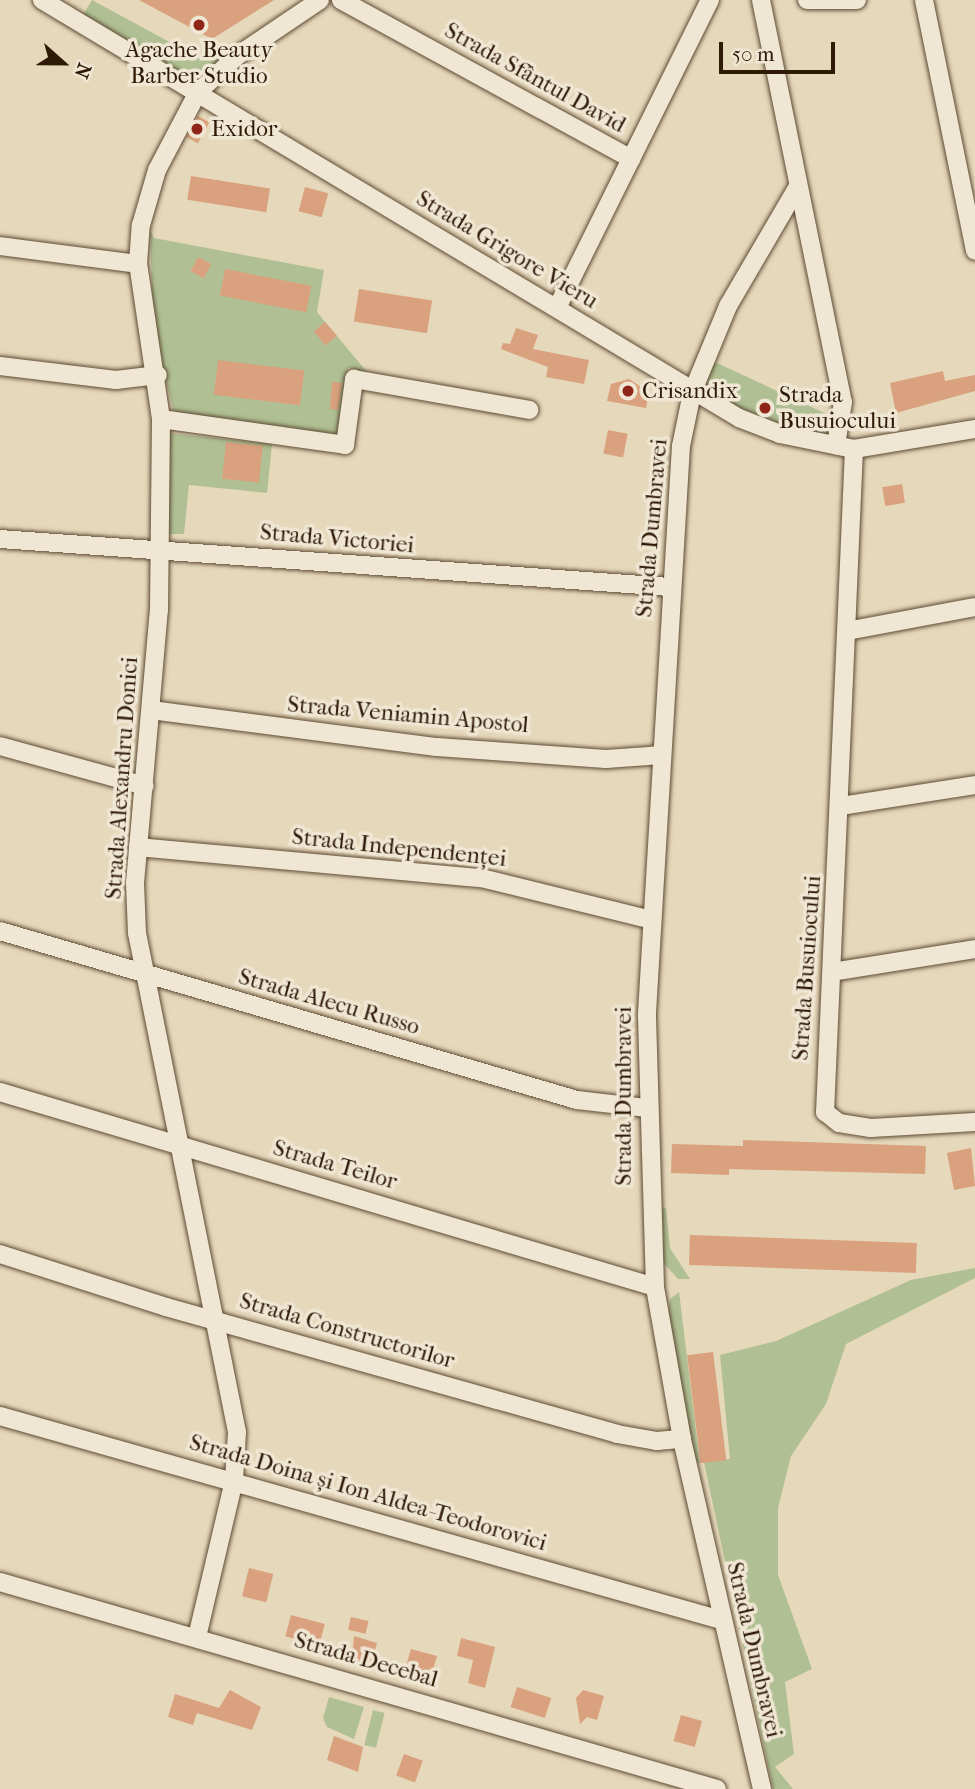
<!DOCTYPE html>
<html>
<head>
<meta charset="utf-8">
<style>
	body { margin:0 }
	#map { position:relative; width:975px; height:1789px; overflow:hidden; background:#e6d8bb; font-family:"IM FELL French Canon",serif }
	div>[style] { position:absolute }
	.green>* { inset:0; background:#b0c094; transform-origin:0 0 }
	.building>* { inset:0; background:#d9a17e; transform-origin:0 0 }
	.roads { filter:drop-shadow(0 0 2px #5d4a33) drop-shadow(0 0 2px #5d4a33) }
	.minor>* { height:18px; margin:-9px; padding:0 9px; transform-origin:9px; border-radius:9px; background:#efe6d3 }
	.dots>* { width:19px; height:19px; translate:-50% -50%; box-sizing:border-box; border:4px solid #efe6d3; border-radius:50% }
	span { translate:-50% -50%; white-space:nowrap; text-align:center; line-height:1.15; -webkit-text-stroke:7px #efe6d3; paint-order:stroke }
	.poi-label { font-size:23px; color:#2f1a06 }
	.left { translate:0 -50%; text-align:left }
	.street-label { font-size:23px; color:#2f1a06 }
	.north { position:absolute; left:28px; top:28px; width:70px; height:70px; -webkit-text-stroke:5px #efe6d3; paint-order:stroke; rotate:111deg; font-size:19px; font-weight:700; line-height:28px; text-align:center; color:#2f1a06 }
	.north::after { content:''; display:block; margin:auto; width:24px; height:32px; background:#2f1a06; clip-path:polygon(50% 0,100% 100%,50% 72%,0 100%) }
	.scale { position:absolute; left:719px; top:42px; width:116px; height:32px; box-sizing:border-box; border:4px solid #2f1a06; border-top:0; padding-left:9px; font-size:21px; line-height:24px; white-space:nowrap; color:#2f1a06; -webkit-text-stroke:5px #efe6d3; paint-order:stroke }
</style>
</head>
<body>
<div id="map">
	<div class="green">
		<i style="clip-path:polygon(92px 0,199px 58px,222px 53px,227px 58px,202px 71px,176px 70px,83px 15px)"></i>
		<i style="clip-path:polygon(150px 230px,154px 238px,324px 270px,317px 312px,367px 372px,348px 368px,341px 438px,174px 414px,153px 323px)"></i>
		<i style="clip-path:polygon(715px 362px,833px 417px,830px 437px,770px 425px,700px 387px)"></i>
		<i style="clip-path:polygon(166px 433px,272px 444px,267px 493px,189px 485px,184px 534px,164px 534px)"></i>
		<i style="clip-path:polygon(657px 1207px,666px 1208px,670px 1248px,690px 1279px,678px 1279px,660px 1259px)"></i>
		<i style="clip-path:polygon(975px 1268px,975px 1278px,846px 1344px,826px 1404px,791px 1456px,778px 1508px,778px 1575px,812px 1669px,785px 1682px,794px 1754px,775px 1767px,793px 1789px,773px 1789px,704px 1462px,730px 1459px,720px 1355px,776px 1341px,911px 1280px)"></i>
		<i style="clip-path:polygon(679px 1292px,700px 1463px,694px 1464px,668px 1315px,670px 1299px)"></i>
		<i style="clip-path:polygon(329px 1697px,364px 1707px,354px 1739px,327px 1727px,323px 1718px)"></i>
		<i style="left:373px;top:1710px;width:12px;height:36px;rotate:14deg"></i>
	</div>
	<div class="building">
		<i style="clip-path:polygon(139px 0,274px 0,212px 39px)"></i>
		<i style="left:198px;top:116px;width:13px;height:24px;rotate:29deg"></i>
		<i style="left:191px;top:176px;width:80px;height:24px;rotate:9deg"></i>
		<i style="left:305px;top:187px;width:24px;height:25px;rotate:15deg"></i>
		<i style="left:198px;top:257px;width:15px;height:16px;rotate:28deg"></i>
		<i style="left:225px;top:269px;width:88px;height:27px;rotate:11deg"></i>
		<i style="left:359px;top:289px;width:74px;height:33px;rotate:9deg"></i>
		<i style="left:325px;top:322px;width:18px;height:15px;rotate:49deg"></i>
		<i style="clip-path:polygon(516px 328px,538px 335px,533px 349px,589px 360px,584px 384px,546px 377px,548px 367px,501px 349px,503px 343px,510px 344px)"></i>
		<i style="left:218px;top:360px;width:87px;height:35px;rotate:7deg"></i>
		<i style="clip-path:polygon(943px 371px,945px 381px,975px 375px,975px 391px,896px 413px,890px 383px)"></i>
		<i style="clip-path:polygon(629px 379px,649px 392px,646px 408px,607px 401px,611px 384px)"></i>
		<i style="clip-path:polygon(332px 382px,342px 383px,338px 410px,330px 409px)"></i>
		<i style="left:608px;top:430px;width:20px;height:24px;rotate:11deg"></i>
		<i style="left:226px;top:442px;width:37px;height:37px;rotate:6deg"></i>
		<i style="left:902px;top:484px;width:19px;height:20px;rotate:81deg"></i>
		<i style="clip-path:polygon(743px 1140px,926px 1146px,925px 1174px,729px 1169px,729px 1175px,671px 1173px,672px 1144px,743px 1146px)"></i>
		<i style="clip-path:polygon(971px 1148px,975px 1186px,954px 1190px,947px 1153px)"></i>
		<i style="left:690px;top:1235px;width:227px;height:30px;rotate:2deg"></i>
		<i style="left:713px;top:1352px;width:109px;height:26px;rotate:83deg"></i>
		<i style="left:249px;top:1568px;width:25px;height:29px;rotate:14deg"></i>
		<i style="left:291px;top:1615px;width:35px;height:22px;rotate:15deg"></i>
		<i style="left:351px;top:1617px;width:18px;height:13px;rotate:13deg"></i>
		<i style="clip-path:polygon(354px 1636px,377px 1643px,371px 1665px,352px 1660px)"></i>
		<i style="clip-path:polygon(461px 1638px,495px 1647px,485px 1688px,468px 1683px,473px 1660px,457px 1656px)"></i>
		<i style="clip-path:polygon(411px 1649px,437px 1656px,432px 1673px,405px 1670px)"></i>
		<i style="left:517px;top:1687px;width:36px;height:21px;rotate:18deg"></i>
		<i style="clip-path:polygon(230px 1690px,261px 1707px,252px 1730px,197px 1713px,193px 1725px,168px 1717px,175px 1694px,219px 1708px)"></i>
		<i style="clip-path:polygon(583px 1690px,604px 1696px,597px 1720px,587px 1717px,580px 1724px,576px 1698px)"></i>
		<i style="left:681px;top:1715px;width:22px;height:27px;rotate:16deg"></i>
		<i style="clip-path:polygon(334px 1736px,363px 1747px,358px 1772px,327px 1760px)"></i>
		<i style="left:404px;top:1754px;width:20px;height:23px;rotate:20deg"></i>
	</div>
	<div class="roads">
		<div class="minor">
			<i style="left:42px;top:0;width:813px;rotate:30.95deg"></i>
			<i style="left:739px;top:418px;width:44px;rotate:21.3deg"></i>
			<i style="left:780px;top:434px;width:76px;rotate:11.5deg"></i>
			<i style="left:854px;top:449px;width:123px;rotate:-9.4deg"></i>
			<i style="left:341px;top:0;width:331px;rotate:28.7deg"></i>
			<i style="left:761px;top:0;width:410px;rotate:78.5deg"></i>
			<i style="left:843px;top:402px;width:44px;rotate:99.2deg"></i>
			<i style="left:807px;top:0;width:50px"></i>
			<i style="left:924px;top:0;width:256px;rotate:78.5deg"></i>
			<i style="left:0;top:246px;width:139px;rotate:7.4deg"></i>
			<i style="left:557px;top:308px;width:344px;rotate:-63.6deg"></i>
			<i style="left:0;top:366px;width:117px;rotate:6.9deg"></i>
			<i style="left:116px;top:380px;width:42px;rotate:-6.8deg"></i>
			<i style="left:161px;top:419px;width:186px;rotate:8deg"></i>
			<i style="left:345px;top:445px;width:67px;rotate:-82.2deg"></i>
			<i style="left:354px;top:379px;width:178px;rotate:10deg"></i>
			<i style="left:854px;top:449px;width:664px;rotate:92.5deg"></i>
			<i style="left:825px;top:1112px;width:18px;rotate:38deg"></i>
			<i style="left:839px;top:1123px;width:32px;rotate:9deg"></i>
			<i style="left:871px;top:1128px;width:104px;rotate:-3.3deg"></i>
			<i style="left:0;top:539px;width:672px;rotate:4.1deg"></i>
			<i style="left:847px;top:631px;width:130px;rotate:-10.6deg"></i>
			<i style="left:151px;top:710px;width:288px;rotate:7.4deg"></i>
			<i style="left:437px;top:747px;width:169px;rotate:4.1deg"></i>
			<i style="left:606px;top:759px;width:56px;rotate:-4.1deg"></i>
			<i style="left:0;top:746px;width:150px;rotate:15.4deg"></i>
			<i style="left:841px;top:806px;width:136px;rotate:-8.9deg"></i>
			<i style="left:138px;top:847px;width:344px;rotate:5.2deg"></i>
			<i style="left:481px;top:878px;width:176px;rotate:13.8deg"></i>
			<i style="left:0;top:931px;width:601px;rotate:16.33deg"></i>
			<i style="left:577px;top:1100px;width:69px;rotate:6.6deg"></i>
			<i style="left:832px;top:972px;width:145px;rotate:-9.1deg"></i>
			<i style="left:0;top:1092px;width:683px;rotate:16.58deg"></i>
			<i style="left:0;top:1254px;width:174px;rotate:17.7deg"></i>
			<i style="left:166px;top:1307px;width:469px;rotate:15.7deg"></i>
			<i style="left:617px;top:1434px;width:41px;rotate:9.9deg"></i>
			<i style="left:657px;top:1441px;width:25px;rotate:-5deg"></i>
			<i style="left:0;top:1416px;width:749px;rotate:15.8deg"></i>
			<i style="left:0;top:1582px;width:746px;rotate:16.1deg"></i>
			<i style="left:197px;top:1637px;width:161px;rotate:-76.7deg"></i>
			<i style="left:234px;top:1480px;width:48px;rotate:-86.4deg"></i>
			<i style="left:237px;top:1432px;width:509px;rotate:-101.33deg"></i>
			<i style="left:137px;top:933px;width:50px;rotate:-92.3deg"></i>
			<i style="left:135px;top:883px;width:274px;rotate:-85deg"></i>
			<i style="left:159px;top:610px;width:191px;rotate:-89.4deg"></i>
			<i style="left:161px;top:419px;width:157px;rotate:-98.4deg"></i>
			<i style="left:138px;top:264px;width:39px;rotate:-86deg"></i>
			<i style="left:141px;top:225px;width:57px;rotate:-73.8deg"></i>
			<i style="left:157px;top:170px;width:88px;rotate:-62.3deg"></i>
			<i style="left:198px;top:92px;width:53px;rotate:-42.7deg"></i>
			<i style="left:237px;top:56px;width:100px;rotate:-34deg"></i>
			<i style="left:762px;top:1789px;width:359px;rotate:-102.9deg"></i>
			<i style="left:682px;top:1439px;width:154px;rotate:-100.1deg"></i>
			<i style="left:655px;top:1287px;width:274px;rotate:-91.7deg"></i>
			<i style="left:647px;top:1013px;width:568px;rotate:-86.57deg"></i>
			<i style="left:681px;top:446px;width:54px;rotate:-78.3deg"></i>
			<i style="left:692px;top:393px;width:94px;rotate:-67.5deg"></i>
			<i style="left:728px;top:306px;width:137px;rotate:-59.7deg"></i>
		</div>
	</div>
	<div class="dots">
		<i style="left:199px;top:25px;background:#8f2418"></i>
		<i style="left:197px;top:129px;background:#8f2418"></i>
		<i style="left:628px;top:391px;background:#8f2418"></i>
		<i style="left:765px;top:408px;background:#8f2418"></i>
	</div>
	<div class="poi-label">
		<span style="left:199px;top:63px">Agache Beauty<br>Barber Studio</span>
		<span class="left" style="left:211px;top:129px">Exidor</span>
		<span class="left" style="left:642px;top:391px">Crisandix</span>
		<span class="left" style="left:779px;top:408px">Strada<br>Busuiocului</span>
	</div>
	<div class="street-label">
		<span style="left:535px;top:78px;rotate:29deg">Strada Sfântul David</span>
		<span style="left:507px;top:250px;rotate:31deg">Strada Grigore Vieru</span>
		<span style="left:652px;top:528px;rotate:-85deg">Strada Dumbravei</span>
		<span style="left:337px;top:539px;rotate:5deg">Strada Victoriei</span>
		<span style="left:408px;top:715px;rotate:5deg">Strada Veniamin Apostol</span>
		<span style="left:122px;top:778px;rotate:-86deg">Strada Alexandru Donici</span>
		<span style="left:399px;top:848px;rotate:6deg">Strada Independenţei</span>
		<span style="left:807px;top:968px;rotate:-86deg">Strada Busuiocului</span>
		<span style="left:329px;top:1002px;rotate:16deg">Strada Alecu Russo</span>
		<span style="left:624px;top:1096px;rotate:-90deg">Strada Dumbravei</span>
		<span style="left:335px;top:1165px;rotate:16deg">Strada Teilor</span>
		<span style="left:347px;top:1331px;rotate:16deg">Strada Constructorilor</span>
		<span style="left:368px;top:1493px;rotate:16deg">Strada Doina și Ion Aldea-Teodorovici</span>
		<span style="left:754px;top:1650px;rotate:77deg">Strada Dumbravei</span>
		<span style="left:366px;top:1660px;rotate:16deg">Strada Decebal</span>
	</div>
	<div class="north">N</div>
	<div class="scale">50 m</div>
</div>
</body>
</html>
